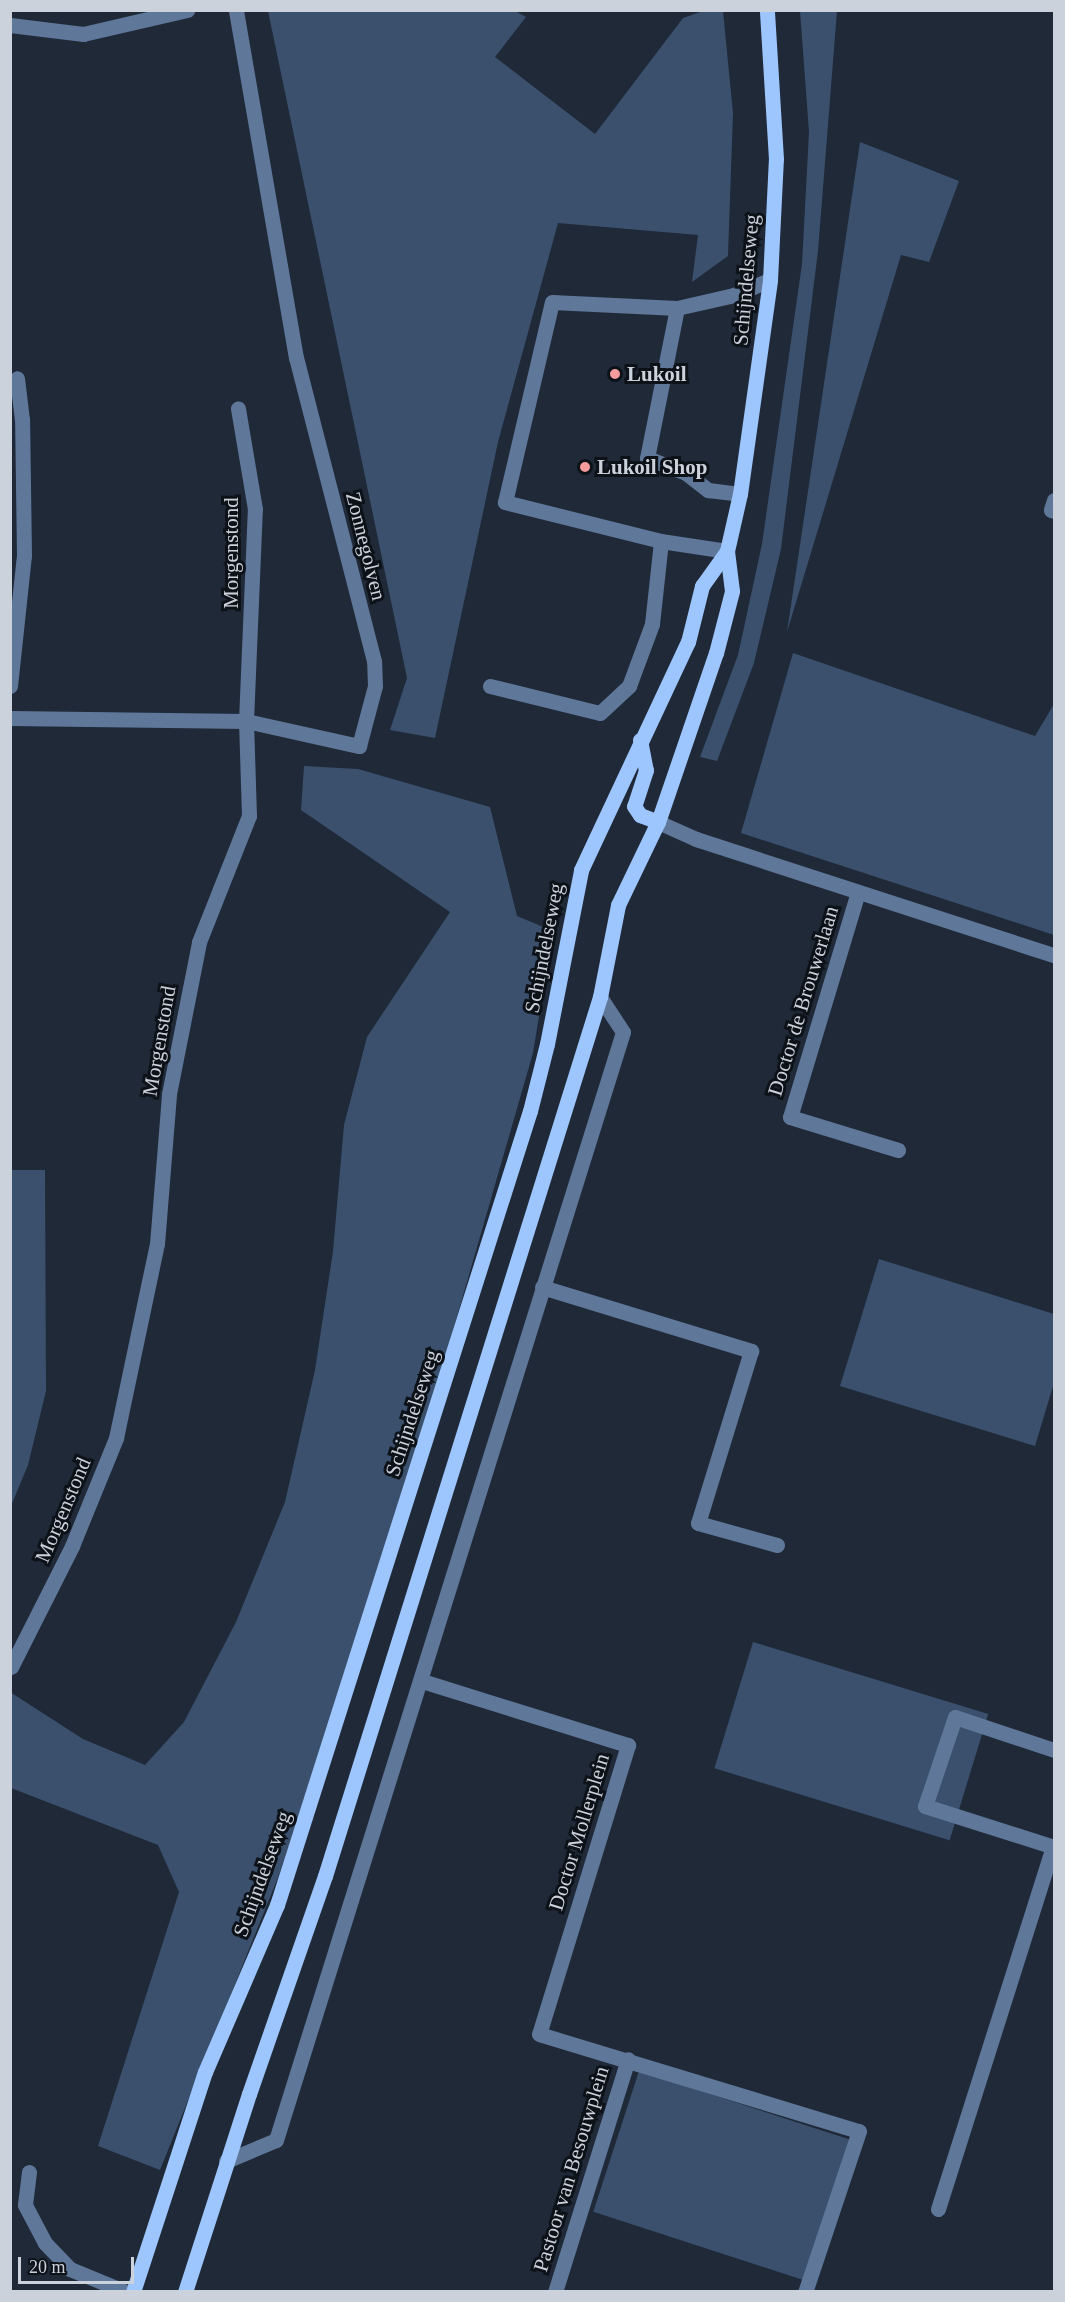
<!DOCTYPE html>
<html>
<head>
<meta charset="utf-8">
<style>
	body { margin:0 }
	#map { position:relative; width:1065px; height:2302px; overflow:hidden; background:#1f2938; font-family:"Times New Roman",serif }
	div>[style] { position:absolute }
	.green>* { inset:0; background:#3a506d; transform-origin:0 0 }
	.minor>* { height:15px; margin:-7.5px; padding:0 7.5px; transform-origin:7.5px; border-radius:7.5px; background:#5f7799 }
	.major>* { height:15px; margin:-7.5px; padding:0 7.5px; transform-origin:7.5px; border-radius:7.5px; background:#9ec6fe }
	.dots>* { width:16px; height:16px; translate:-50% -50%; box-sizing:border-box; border:3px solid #0d1219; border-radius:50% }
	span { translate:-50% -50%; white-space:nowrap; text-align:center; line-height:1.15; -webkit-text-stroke:6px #0d1219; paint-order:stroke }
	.street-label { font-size:21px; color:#cbd2dc }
	.poi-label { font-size:21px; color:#cbd2dc; font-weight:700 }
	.left { translate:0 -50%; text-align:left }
	.frame { position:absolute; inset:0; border:12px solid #cbd2dc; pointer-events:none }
	.scale { position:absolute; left:18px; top:2257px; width:116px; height:27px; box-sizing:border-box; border:3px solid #cbd2dc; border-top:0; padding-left:8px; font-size:18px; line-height:21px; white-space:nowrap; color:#cbd2dc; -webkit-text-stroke:4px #0d1219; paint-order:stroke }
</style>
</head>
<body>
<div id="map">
	<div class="green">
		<i style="clip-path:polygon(268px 11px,515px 11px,526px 17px,495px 57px,595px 134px,683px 18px,703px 11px,723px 11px,733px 113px,728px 256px,692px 282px,698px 235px,558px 223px,498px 442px,435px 738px,390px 730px,407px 678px)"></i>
		<i style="clip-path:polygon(800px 11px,837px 11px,818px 251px,781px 549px,754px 663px,717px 761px,700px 757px,738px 655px,762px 544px,802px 264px,809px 132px)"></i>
		<i style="clip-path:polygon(860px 142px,959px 181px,929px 262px,901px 255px,787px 632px)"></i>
		<i style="clip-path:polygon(793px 653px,1035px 736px,1054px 704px,1054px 935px,741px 833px)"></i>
		<i style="clip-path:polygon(304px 766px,358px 769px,490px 807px,517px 916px,553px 931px,533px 1053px,441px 1372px,338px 1696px,279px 1875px,160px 2170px,98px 2146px,179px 1892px,158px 1845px,11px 1788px,10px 1692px,83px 1739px,145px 1765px,184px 1722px,236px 1622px,285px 1502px,315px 1370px,333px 1251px,344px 1125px,367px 1037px,450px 912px,301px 810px)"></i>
		<i style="clip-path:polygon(11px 1170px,45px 1170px,46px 1391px,28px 1465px,11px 1506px)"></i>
		<i style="clip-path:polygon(879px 1259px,1054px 1314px,1054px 1383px,1035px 1446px,840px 1386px)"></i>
		<i style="left:753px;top:1642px;width:246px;height:132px;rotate:17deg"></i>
		<i style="left:639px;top:2071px;width:224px;height:148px;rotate:18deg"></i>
	</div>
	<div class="minor">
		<i style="left:10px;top:25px;width:74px;rotate:7deg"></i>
		<i style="left:83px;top:34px;width:107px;rotate:-13deg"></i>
		<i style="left:677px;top:308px;width:153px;rotate:101.3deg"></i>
		<i style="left:647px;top:458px;width:42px;rotate:21deg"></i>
		<i style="left:686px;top:473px;width:28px;rotate:38deg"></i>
		<i style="left:708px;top:490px;width:32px;rotate:7deg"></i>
		<i style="left:1054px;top:500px;width:10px;rotate:107deg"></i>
		<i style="left:1051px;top:510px;width:3px;rotate:18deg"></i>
		<i style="left:727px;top:551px;width:67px;rotate:-171.4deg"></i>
		<i style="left:661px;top:541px;width:161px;rotate:-166deg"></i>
		<i style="left:505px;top:502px;width:205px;rotate:-76.8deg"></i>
		<i style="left:552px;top:302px;width:125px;rotate:2.7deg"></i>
		<i style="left:677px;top:308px;width:58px;rotate:-12.8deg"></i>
		<i style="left:734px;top:295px;width:39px;rotate:-23deg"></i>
		<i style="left:10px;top:686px;width:131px;rotate:-83.9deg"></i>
		<i style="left:24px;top:556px;width:136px;rotate:-90.8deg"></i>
		<i style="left:22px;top:420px;width:42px;rotate:-96.8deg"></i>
		<i style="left:490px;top:686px;width:113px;rotate:13.8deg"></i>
		<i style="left:600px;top:713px;width:40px;rotate:-43deg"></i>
		<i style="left:629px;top:686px;width:66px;rotate:-69.6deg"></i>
		<i style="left:652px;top:624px;width:83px;rotate:-83.8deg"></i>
		<i style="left:10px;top:718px;width:236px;rotate:0.7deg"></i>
		<i style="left:246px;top:721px;width:116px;rotate:12.5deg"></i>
		<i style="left:359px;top:746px;width:62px;rotate:-75.1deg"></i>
		<i style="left:375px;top:686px;width:25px;rotate:-92deg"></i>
		<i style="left:374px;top:661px;width:313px;rotate:-104.4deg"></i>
		<i style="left:296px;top:358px;width:353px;rotate:-99.8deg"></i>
		<i style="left:658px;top:822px;width:42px;rotate:24.1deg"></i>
		<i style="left:696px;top:839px;width:376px;rotate:18deg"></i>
		<i style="left:858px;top:892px;width:235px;rotate:106.8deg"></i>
		<i style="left:790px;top:1117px;width:113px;rotate:17deg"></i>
		<i style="left:542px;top:1287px;width:219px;rotate:17deg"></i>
		<i style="left:751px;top:1351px;width:180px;rotate:107.1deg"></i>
		<i style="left:698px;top:1523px;width:82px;rotate:15.6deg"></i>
		<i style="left:11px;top:1667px;width:136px;rotate:-63.2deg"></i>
		<i style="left:72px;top:1546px;width:117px;rotate:-67.8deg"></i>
		<i style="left:116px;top:1438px;width:198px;rotate:-78.1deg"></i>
		<i style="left:157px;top:1244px;width:150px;rotate:-85.4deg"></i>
		<i style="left:169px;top:1094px;width:155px;rotate:-78.8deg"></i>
		<i style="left:199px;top:942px;width:136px;rotate:-68.4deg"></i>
		<i style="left:249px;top:816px;width:95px;rotate:-91.8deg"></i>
		<i style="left:246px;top:721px;width:212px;rotate:-87.6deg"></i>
		<i style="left:255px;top:509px;width:102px;rotate:-99.6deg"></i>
		<i style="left:422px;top:1681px;width:216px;rotate:17.3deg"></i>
		<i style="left:628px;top:1745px;width:302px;rotate:107.1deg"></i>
		<i style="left:539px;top:2034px;width:334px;rotate:16.9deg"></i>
		<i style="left:859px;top:2131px;width:170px;rotate:108.5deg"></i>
		<i style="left:1054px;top:1750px;width:104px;rotate:-161.6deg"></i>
		<i style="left:955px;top:1717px;width:94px;rotate:108.6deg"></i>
		<i style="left:925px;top:1806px;width:135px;rotate:17.6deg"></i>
		<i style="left:226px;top:2161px;width:54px;rotate:-22.8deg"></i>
		<i style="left:276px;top:2140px;width:1161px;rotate:-72.61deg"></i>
		<i style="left:623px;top:1032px;width:42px;rotate:-123.3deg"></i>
		<i style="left:29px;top:2172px;width:33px;rotate:97deg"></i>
		<i style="left:25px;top:2205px;width:43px;rotate:62.2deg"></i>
		<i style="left:45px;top:2243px;width:36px;rotate:46deg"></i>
		<i style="left:70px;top:2269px;width:61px;rotate:22.3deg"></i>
		<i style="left:938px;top:2209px;width:381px;rotate:-72.4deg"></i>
		<i style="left:555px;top:2292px;width:244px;rotate:-72.6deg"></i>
	</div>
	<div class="major">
		<i style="left:640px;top:740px;width:31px;rotate:79deg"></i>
		<i style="left:646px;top:770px;width:38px;rotate:108deg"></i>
		<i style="left:634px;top:806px;width:11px;rotate:56deg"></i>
		<i style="left:640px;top:815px;width:19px;rotate:21deg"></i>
		<i style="left:133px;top:2292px;width:231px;rotate:-71.9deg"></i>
		<i style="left:205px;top:2072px;width:182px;rotate:-66.7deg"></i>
		<i style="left:277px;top:1905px;width:833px;rotate:-72.33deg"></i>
		<i style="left:530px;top:1111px;width:69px;rotate:-75.8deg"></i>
		<i style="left:547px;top:1044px;width:177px;rotate:-78.9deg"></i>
		<i style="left:581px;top:870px;width:252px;rotate:-64.9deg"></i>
		<i style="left:688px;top:642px;width:58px;rotate:-76deg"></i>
		<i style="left:702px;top:586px;width:43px;rotate:-54.5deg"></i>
		<i style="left:185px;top:2292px;width:208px;rotate:-72.1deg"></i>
		<i style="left:249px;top:2094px;width:231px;rotate:-70.8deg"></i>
		<i style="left:325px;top:1876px;width:921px;rotate:-72.63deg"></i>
		<i style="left:600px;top:997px;width:94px;rotate:-78.9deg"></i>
		<i style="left:618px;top:905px;width:92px;rotate:-64.3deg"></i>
		<i style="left:658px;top:822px;width:179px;rotate:-71.1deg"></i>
		<i style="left:716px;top:653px;width:64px;rotate:-75.5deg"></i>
		<i style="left:732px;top:591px;width:40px;rotate:-97.1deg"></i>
		<i style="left:727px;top:551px;width:58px;rotate:-77.2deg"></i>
		<i style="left:740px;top:494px;width:216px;rotate:-82deg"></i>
		<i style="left:770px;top:280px;width:121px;rotate:-87.2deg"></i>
		<i style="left:776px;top:159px;width:149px;rotate:-93.5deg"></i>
	</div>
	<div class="dots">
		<i style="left:615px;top:374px;background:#f59b9c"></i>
		<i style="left:585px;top:467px;background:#f59b9c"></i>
	</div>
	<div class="street-label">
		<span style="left:746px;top:280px;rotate:-85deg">Schijndelseweg</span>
		<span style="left:366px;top:546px;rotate:76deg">Zonnegolven</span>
		<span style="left:231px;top:553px;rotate:-90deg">Morgenstond</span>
		<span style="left:544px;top:948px;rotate:-79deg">Schijndelseweg</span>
		<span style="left:803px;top:1001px;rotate:-73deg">Doctor de Brouwerlaan</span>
		<span style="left:159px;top:1041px;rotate:-80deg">Morgenstond</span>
		<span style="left:412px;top:1413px;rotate:-72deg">Schijndelseweg</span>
		<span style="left:63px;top:1510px;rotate:-67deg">Morgenstond</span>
		<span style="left:579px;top:1832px;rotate:-73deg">Doctor Mollerplein</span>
		<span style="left:262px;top:1874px;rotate:-70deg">Schijndelseweg</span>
		<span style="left:571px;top:2169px;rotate:-73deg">Pastoor van Besouwplein</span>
	</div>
	<div class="poi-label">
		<span class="left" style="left:627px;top:374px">Lukoil</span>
		<span class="left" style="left:597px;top:467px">Lukoil Shop</span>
	</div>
	<div class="frame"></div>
	<div class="scale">20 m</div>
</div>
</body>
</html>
